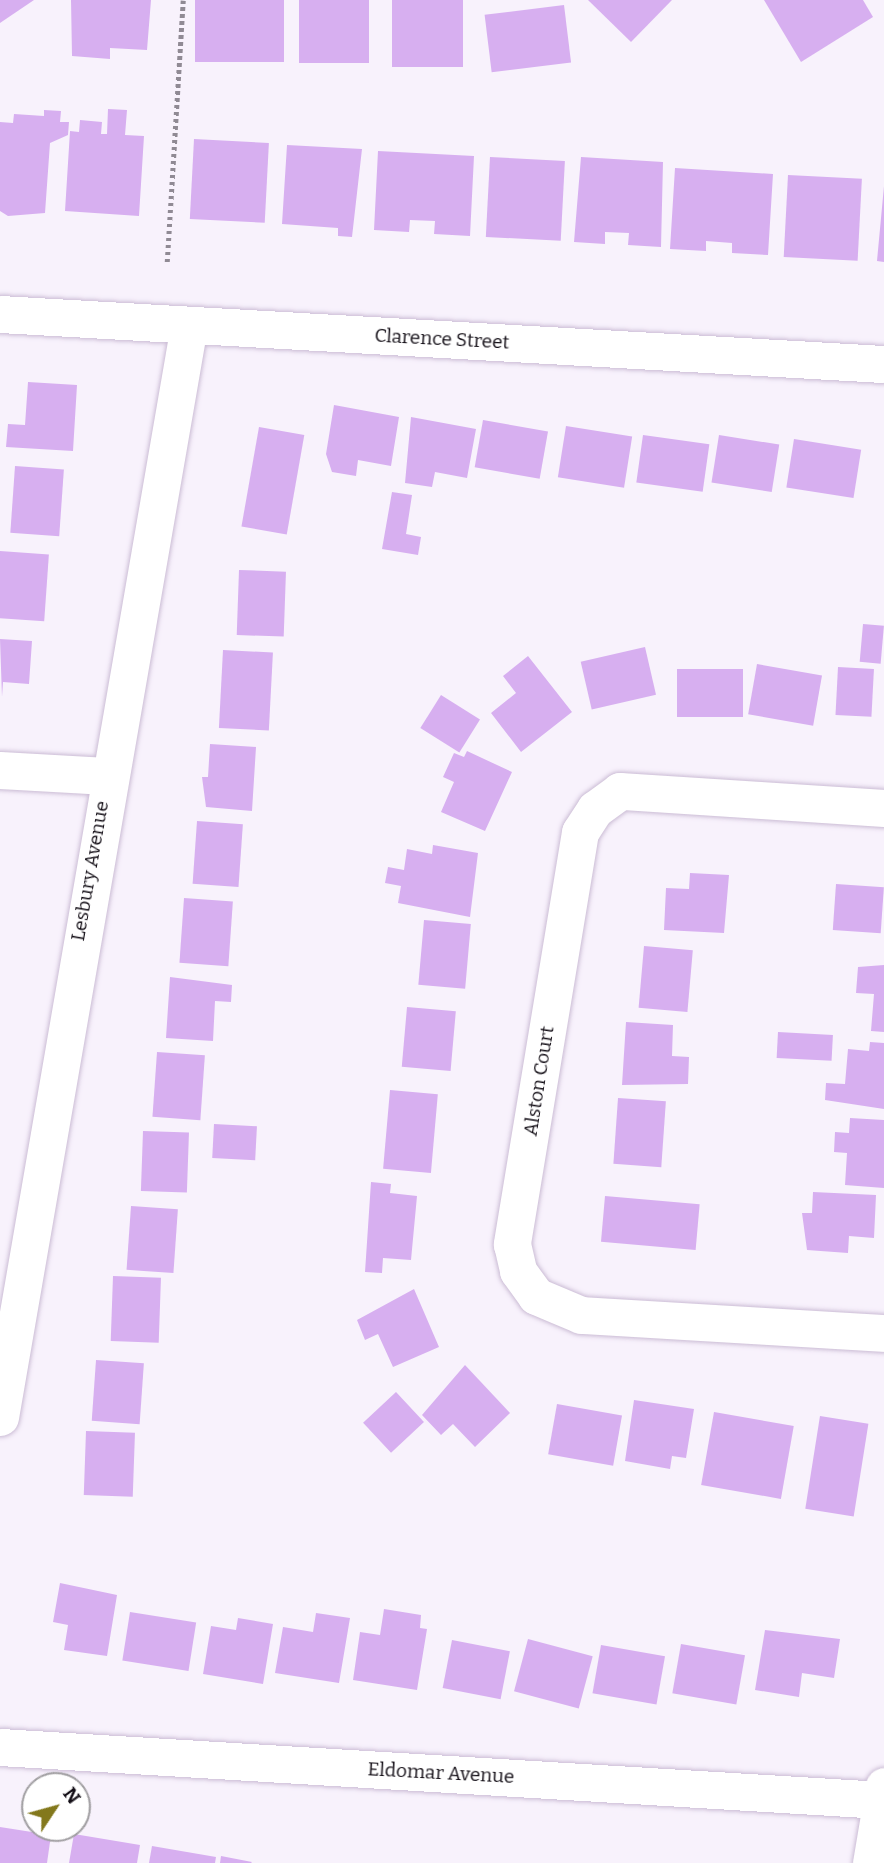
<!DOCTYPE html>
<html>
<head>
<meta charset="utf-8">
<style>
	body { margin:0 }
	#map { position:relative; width:884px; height:1863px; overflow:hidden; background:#f8f2fc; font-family:Bitter,serif }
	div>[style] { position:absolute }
	.building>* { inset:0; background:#d7aff0; transform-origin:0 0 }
	.path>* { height:4.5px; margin-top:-2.25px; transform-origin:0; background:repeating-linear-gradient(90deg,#908a94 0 3.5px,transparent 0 7px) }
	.roads { filter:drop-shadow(0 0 2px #cbbcd5) drop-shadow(0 0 2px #cbbcd5) }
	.minor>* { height:37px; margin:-18.5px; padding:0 18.5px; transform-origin:18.5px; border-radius:18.5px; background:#fff }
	span { translate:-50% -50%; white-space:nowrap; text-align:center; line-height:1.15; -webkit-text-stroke:5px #fff; paint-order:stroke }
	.street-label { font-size:19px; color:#130e16 }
	.north { position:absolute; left:21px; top:1772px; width:70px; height:70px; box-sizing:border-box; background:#fff; border:2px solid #a19fa2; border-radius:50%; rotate:54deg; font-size:19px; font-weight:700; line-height:28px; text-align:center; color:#130e16 }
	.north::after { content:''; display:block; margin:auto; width:24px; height:32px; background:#83781c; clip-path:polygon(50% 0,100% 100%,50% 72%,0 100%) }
</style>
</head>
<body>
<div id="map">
	<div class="building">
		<i style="clip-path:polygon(0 0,34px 0,0 23px)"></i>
		<i style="clip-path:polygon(71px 0,151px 0,147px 50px,110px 48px,110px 59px,72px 56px)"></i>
		<i style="left:195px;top:0;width:89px;height:62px"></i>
		<i style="left:299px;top:0;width:70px;height:63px"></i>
		<i style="left:392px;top:0;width:71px;height:67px"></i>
		<i style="clip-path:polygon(588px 0,672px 0,631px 42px)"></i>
		<i style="clip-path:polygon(764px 0,863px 0,873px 17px,801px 62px)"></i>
		<i style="left:564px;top:5px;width:58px;height:80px;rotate:83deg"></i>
		<i style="clip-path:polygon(108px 109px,127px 110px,125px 135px,144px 136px,139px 216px,65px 211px,70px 131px,79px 132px,80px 120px,102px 122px,101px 134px,107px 134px)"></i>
		<i style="clip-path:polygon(44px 110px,61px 111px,60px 122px,69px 122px,68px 135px,50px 143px,45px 213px,8px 216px,0 211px,0 122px,13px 123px,14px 114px,44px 116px)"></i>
		<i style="left:194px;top:139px;width:75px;height:80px;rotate:3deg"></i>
		<i style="clip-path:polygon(287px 145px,362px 149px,352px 237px,338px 236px,338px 228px,282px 224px)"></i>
		<i style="clip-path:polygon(378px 151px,474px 156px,470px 236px,434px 234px,435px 221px,410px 220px,409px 232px,374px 230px)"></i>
		<i style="left:490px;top:157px;width:75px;height:80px;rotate:3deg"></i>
		<i style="clip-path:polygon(581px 157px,663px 162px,661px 247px,628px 245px,629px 233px,605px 232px,605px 244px,574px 242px)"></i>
		<i style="clip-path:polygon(675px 168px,773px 174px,768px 255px,732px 253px,732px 243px,706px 241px,706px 251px,670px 249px)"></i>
		<i style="left:788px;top:175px;width:74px;height:82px;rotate:3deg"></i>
		<i style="clip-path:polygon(884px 186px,884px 262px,877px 261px)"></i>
		<i style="clip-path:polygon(28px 382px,77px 385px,73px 451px,6px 447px,8px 424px,25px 425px)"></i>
		<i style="clip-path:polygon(334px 405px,399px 417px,391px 466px,358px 460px,356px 476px,332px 472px,326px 454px)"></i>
		<i style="clip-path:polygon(411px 417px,476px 429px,467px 478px,435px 472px,432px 487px,405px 483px)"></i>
		<i style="left:483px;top:420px;width:66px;height:48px;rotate:10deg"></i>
		<i style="left:566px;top:426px;width:67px;height:52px;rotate:9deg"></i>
		<i style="left:259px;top:427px;width:46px;height:101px;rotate:10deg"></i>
		<i style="left:643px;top:435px;width:67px;height:48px;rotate:8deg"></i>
		<i style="left:719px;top:435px;width:61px;height:48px;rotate:9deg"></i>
		<i style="left:794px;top:439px;width:68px;height:49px;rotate:9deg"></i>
		<i style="left:15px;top:466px;width:49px;height:67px;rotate:4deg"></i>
		<i style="clip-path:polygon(392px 492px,412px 495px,406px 534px,421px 537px,418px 555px,382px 549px)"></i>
		<i style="left:0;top:551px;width:49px;height:67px;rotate:4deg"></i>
		<i style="left:239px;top:570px;width:47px;height:65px;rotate:2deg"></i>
		<i style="left:863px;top:624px;width:21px;height:38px;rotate:5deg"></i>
		<i style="clip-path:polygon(0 639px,32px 641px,29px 684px,3px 682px,2px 697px)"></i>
		<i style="left:645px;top:647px;width:49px;height:66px;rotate:77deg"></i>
		<i style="left:223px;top:650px;width:50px;height:78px;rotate:3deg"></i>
		<i style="clip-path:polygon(528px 656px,572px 712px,521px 752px,491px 713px,516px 693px,503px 676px)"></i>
		<i style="left:757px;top:664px;width:66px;height:51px;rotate:10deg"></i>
		<i style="left:838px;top:667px;width:36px;height:48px;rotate:3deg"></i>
		<i style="left:677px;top:669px;width:66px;height:48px"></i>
		<i style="left:441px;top:695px;width:46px;height:39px;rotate:32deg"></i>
		<i style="clip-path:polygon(210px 744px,256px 747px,252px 811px,206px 807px,202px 777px,208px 777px)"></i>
		<i style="clip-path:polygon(467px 751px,512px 772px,485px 831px,441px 812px,454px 782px,443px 777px,454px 753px,464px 757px)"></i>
		<i style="left:197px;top:821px;width:46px;height:63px;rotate:4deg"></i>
		<i style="clip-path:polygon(433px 845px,478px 853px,470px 917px,398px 903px,401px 886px,385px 883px,388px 867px,404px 870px,407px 849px,432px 854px)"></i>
		<i style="clip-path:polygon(690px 873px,729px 875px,724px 933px,664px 930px,666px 888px,689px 889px)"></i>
		<i style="left:836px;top:884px;width:48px;height:46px;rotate:4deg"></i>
		<i style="left:184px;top:898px;width:49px;height:65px;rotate:4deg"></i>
		<i style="left:424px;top:920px;width:47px;height:65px;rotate:5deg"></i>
		<i style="left:644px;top:946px;width:49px;height:62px;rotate:5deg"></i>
		<i style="clip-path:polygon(884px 965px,884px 1032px,871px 1031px,874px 994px,856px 993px,858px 967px)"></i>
		<i style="clip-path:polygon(170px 977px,232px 985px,231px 1002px,215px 1001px,213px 1041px,166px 1038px)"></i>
		<i style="left:407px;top:1007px;width:49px;height:60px;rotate:5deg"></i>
		<i style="clip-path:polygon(626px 1022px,673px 1025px,672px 1056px,689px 1057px,688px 1084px,622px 1085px)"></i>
		<i style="left:778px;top:1032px;width:55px;height:26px;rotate:3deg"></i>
		<i style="clip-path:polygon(870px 1042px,884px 1043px,884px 1109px,825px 1100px,826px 1083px,845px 1084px,848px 1049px,869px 1051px)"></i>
		<i style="left:157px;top:1052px;width:48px;height:65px;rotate:4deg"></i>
		<i style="left:390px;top:1090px;width:48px;height:79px;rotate:5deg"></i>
		<i style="left:618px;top:1098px;width:48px;height:66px;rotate:4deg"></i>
		<i style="clip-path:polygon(850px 1118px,884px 1120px,884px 1188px,845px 1185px,847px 1153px,834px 1152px,835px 1132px,849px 1133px)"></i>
		<i style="left:214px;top:1124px;width:43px;height:34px;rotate:3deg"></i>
		<i style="left:143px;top:1131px;width:46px;height:60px;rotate:2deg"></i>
		<i style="clip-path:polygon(371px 1182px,391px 1184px,390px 1193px,417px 1196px,411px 1260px,383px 1258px,382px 1273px,365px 1272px)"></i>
		<i style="clip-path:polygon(813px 1192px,876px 1195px,874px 1238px,849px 1236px,848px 1253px,807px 1250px,802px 1213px,812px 1213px)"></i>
		<i style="left:605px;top:1196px;width:95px;height:46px;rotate:5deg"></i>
		<i style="left:131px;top:1206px;width:47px;height:64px;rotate:4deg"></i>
		<i style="left:113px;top:1276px;width:48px;height:65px;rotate:2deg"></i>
		<i style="clip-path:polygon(414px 1289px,439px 1347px,393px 1367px,378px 1334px,365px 1340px,357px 1320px)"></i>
		<i style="left:96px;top:1360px;width:48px;height:61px;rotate:4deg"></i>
		<i style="clip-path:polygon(465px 1365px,510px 1413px,475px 1447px,453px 1424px,441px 1435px,422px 1415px)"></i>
		<i style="left:396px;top:1392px;width:41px;height:45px;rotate:47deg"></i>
		<i style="clip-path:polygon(634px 1400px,694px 1409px,686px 1458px,672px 1456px,670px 1469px,625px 1461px)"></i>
		<i style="left:557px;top:1404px;width:66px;height:51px;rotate:10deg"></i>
		<i style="left:714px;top:1412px;width:81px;height:74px;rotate:10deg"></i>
		<i style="left:820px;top:1416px;width:49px;height:94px;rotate:9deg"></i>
		<i style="left:86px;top:1431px;width:49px;height:64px;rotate:2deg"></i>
		<i style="clip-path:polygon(60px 1583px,117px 1595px,107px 1656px,64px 1650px,68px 1625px,53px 1622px)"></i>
		<i style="clip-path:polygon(384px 1609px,421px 1615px,420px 1628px,427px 1629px,417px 1690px,353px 1680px,360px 1632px,380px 1635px)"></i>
		<i style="left:130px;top:1612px;width:67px;height:49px;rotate:9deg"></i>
		<i style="clip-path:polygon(316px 1613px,350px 1618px,339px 1683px,275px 1673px,283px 1627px,313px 1632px)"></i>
		<i style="clip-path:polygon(238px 1618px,273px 1624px,263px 1684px,203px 1674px,211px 1626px,236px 1630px)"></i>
		<i style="clip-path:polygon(765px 1630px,840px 1639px,834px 1678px,802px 1673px,799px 1697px,755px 1690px)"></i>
		<i style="left:528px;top:1639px;width:67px;height:54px;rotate:15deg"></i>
		<i style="left:452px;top:1640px;width:59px;height:49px;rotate:11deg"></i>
		<i style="left:681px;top:1644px;width:65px;height:50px;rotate:10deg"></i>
		<i style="left:601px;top:1645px;width:65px;height:49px;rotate:10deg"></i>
		<i style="clip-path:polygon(0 1827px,51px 1835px,47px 1863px,0 1863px)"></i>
		<i style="clip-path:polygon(74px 1834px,140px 1845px,137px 1863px,69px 1863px)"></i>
		<i style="clip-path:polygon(152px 1846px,216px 1857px,215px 1863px,149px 1863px)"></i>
		<i style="clip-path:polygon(221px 1856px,252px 1862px,251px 1863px,220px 1863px)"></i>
	</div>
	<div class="path">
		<i style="left:167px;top:262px;width:262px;rotate:-86.5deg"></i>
	</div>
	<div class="roads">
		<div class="minor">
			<i style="left:0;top:314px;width:885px;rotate:3.24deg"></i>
			<i style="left:0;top:770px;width:107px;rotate:3.2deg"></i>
			<i style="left:884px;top:808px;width:265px;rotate:-176.3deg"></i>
			<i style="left:620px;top:791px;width:31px;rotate:144deg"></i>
			<i style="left:595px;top:809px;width:27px;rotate:123deg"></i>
			<i style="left:580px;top:832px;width:418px;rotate:99.4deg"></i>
			<i style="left:512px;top:1244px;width:28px;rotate:77deg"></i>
			<i style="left:518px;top:1271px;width:31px;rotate:54deg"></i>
			<i style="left:536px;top:1296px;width:49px;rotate:22.9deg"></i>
			<i style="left:581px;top:1315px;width:304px;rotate:3.4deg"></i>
			<i style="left:0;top:1417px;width:1108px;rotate:-80.18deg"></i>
			<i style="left:0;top:1747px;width:883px;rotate:3.44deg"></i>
			<i style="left:871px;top:1863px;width:78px;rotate:-80.4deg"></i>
		</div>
	</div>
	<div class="street-label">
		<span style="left:442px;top:339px;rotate:3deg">Clarence Street</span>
		<span style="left:90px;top:871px;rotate:-80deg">Lesbury Avenue</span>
		<span style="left:539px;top:1081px;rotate:-81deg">Alston Court</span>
		<span style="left:441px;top:1773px;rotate:3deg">Eldomar Avenue</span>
	</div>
	<div class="north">N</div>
</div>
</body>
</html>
